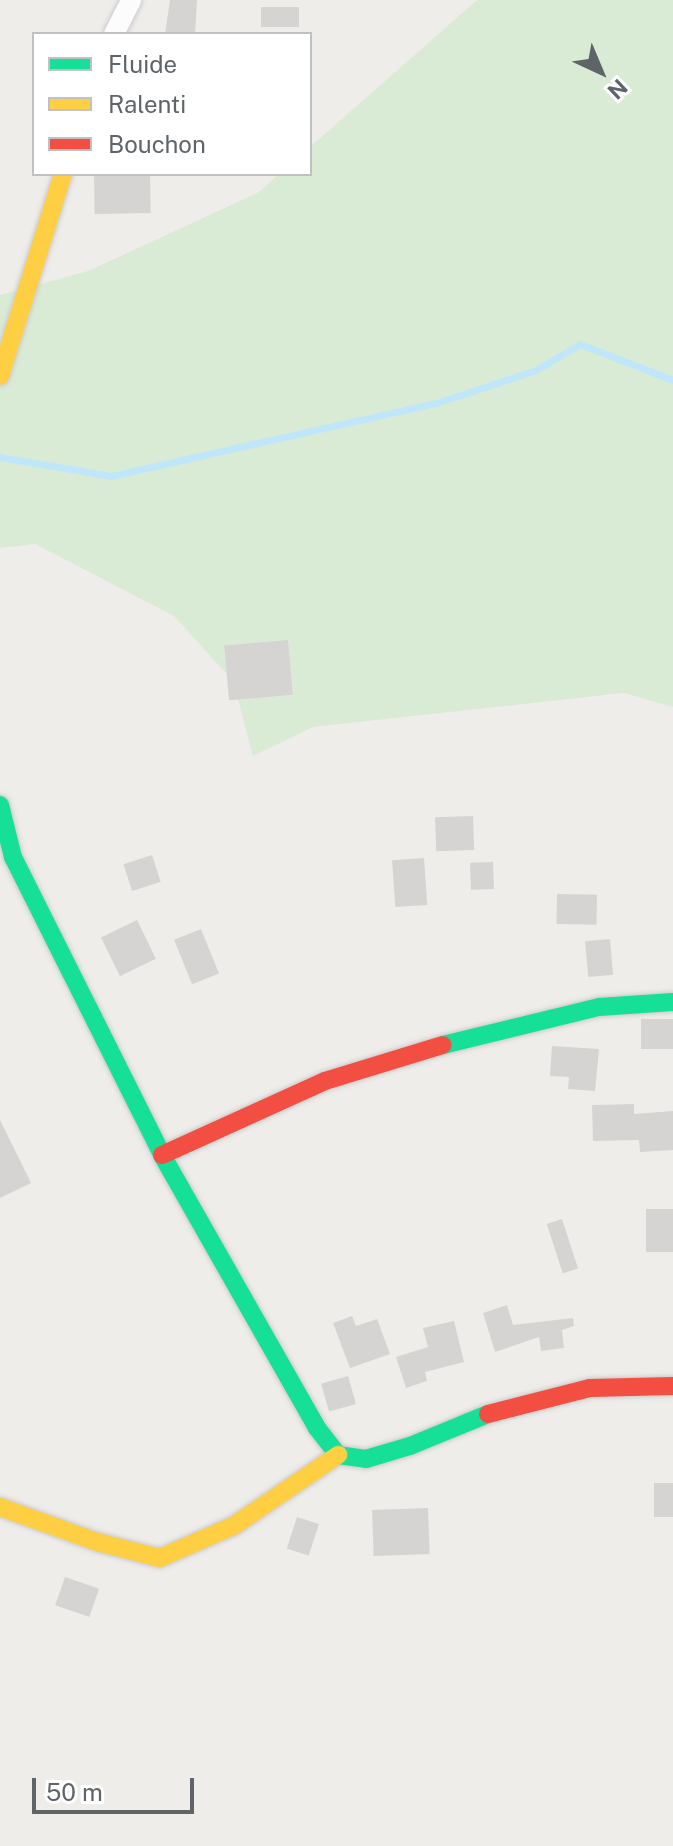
<!DOCTYPE html>
<html>
<head>
<meta charset="utf-8">
<style>
	body { margin:0 }
	#map { position:relative; width:673px; height:1846px; overflow:hidden; background:#efedea; font-family:"Public Sans",sans-serif }
	div>[style] { position:absolute }
	.green>* { inset:0; background:#daebd5 }
	.stream>* { height:7px; margin:-3.5px; padding:0 3.5px; transform-origin:3.5px; border-radius:3.5px; background:#bfe7f9 }
	.building>* { inset:0; background:#d5d4d3; transform-origin:0 0 }
	.roads { filter:drop-shadow(0 0 2px #cbcbca) drop-shadow(0 0 2px #cbcbca) }
	.street>* { height:20px; margin:-10px; padding:0 10px; transform-origin:10px; border-radius:10px; background:#fdfcfc }
	.fast>* { height:18px; margin:-9px; padding:0 9px; transform-origin:9px; border-radius:9px; background:#16e098 }
	.slow>* { height:18px; margin:-9px; padding:0 9px; transform-origin:9px; border-radius:9px; background:#ffcf43 }
	.jam>* { height:18px; margin:-9px; padding:0 9px; transform-origin:9px; border-radius:9px; background:#f24e42 }
	span { translate:-50% -50%; white-space:nowrap; text-align:center; line-height:1.15; -webkit-text-stroke:6px #fff; paint-order:stroke }
	.legend { position:absolute; left:32px; top:32px; width:280px; height:144px; box-sizing:border-box; background:#fff; border:2px solid #bfc1c3; margin:0; padding:10px 14px; list-style:none; font-size:24px; color:#5f6468 }
	.legend li { display:flex; align-items:center; gap:16px; height:40px }
	.legend b { width:40px; border:2px solid #bfc1c3 }
	.north { position:absolute; left:561px; top:32px; width:80px; height:80px; -webkit-text-stroke:6px #fff; paint-order:stroke; rotate:136deg; font-size:22px; font-weight:700; line-height:32px; text-align:center; color:#5f6468 }
	.north::after { content:''; display:block; margin:auto; width:28px; height:36px; background:#5f6468; clip-path:polygon(50% 0,100% 100%,50% 72%,0 100%) }
	.scale { position:absolute; left:32px; top:1778px; width:162px; height:36px; box-sizing:border-box; border:4px solid #5f6468; border-top:0; padding-left:10px; font-size:24px; line-height:28px; white-space:nowrap; color:#5f6468; -webkit-text-stroke:6px #fff; paint-order:stroke }
</style>
</head>
<body>
<div id="map">
	<div class="green">
		<i style="clip-path:polygon(477px 0,673px 0,673px 707px,624px 693px,313px 727px,253px 756px,233px 681px,174px 616px,35px 544px,0 548px,0 295px,88px 271px,259px 192px,279px 174px,310px 174px,310px 147px)"></i>
	</div>
	<div class="stream">
		<i style="left:0;top:457px;width:113px;rotate:9.7deg"></i>
		<i style="left:111px;top:476px;width:333px;rotate:-12.7deg"></i>
		<i style="left:436px;top:403px;width:105px;rotate:-18.3deg"></i>
		<i style="left:536px;top:370px;width:51px;rotate:-30.6deg"></i>
		<i style="left:580px;top:344px;width:100px;rotate:21.2deg"></i>
	</div>
	<div class="building">
		<i style="clip-path:polygon(170px 0,197px 0,195px 34px,165px 34px)"></i>
		<i style="left:299px;top:7px;width:20px;height:38px;rotate:90deg"></i>
		<i style="left:150px;top:174px;width:39px;height:56px;rotate:89deg"></i>
		<i style="left:288px;top:640px;width:55px;height:64px;rotate:85deg"></i>
		<i style="left:473px;top:816px;width:34px;height:38px;rotate:88deg"></i>
		<i style="left:152px;top:855px;width:28px;height:30px;rotate:72deg"></i>
		<i style="left:424px;top:858px;width:47px;height:32px;rotate:86deg"></i>
		<i style="left:493px;top:862px;width:27px;height:23px;rotate:88deg"></i>
		<i style="left:557px;top:894px;width:40px;height:30px;rotate:1deg"></i>
		<i style="left:137px;top:920px;width:43px;height:40px;rotate:64deg"></i>
		<i style="left:201px;top:929px;width:48px;height:29px;rotate:68deg"></i>
		<i style="left:610px;top:939px;width:36px;height:25px;rotate:85deg"></i>
		<i style="left:673px;top:1019px;width:30px;height:32px;rotate:90deg"></i>
		<i style="clip-path:polygon(552px 1046px,599px 1049px,595px 1091px,568px 1089px,569px 1077px,550px 1076px)"></i>
		<i style="clip-path:polygon(634px 1104px,634px 1114px,673px 1111px,673px 1150px,640px 1152px,639px 1140px,593px 1141px,592px 1105px)"></i>
		<i style="clip-path:polygon(0 1120px,31px 1183px,0 1198px)"></i>
		<i style="left:673px;top:1209px;width:43px;height:27px;rotate:90deg"></i>
		<i style="left:562px;top:1219px;width:52px;height:16px;rotate:72deg"></i>
		<i style="clip-path:polygon(507px 1305px,513px 1325px,573px 1318px,574px 1326px,562px 1330px,564px 1348px,541px 1351px,539px 1337px,495px 1352px,483px 1313px)"></i>
		<i style="clip-path:polygon(352px 1316px,356px 1326px,377px 1319px,390px 1354px,350px 1368px,333px 1323px)"></i>
		<i style="clip-path:polygon(454px 1321px,464px 1362px,425px 1372px,427px 1381px,406px 1388px,396px 1357px,428px 1347px,423px 1328px)"></i>
		<i style="left:348px;top:1376px;width:29px;height:28px;rotate:74deg"></i>
		<i style="left:673px;top:1483px;width:34px;height:19px;rotate:90deg"></i>
		<i style="left:428px;top:1508px;width:46px;height:56px;rotate:88deg"></i>
		<i style="left:297px;top:1517px;width:23px;height:33px;rotate:18deg"></i>
		<i style="left:65px;top:1577px;width:36px;height:30px;rotate:19deg"></i>
	</div>
	<div class="roads">
		<div class="street">
			<i style="left:114px;top:34px;width:38px;rotate:-63deg"></i>
		</div>
		<div class="fast">
			<i style="left:0;top:805px;width:54px;rotate:76deg"></i>
			<i style="left:13px;top:857px;width:333px;rotate:63.4deg"></i>
			<i style="left:162px;top:1155px;width:314px;rotate:60.4deg"></i>
			<i style="left:317px;top:1428px;width:34px;rotate:52deg"></i>
			<i style="left:338px;top:1455px;width:28px;rotate:8deg"></i>
			<i style="left:366px;top:1459px;width:46px;rotate:-16.5deg"></i>
			<i style="left:410px;top:1446px;width:84px;rotate:-22.3deg"></i>
			<i style="left:443px;top:1045px;width:161px;rotate:-13.7deg"></i>
			<i style="left:599px;top:1007px;width:74px;rotate:-3.9deg"></i>
		</div>
		<div class="slow">
			<i style="left:0;top:376px;width:212px;rotate:-72.7deg"></i>
			<i style="left:0;top:1507px;width:103px;rotate:19.8deg"></i>
			<i style="left:97px;top:1542px;width:65px;rotate:14.3deg"></i>
			<i style="left:160px;top:1558px;width:82px;rotate:-23.7deg"></i>
			<i style="left:235px;top:1525px;width:125px;rotate:-34.2deg"></i>
		</div>
		<div class="jam">
			<i style="left:162px;top:1155px;width:179px;rotate:-24.4deg"></i>
			<i style="left:325px;top:1081px;width:123px;rotate:-17deg"></i>
			<i style="left:488px;top:1414px;width:105px;rotate:-14.3deg"></i>
			<i style="left:590px;top:1388px;width:83px;rotate:-1.4deg"></i>
		</div>
	</div>
	<ul class="legend">
	<li><b style="height:10px;background:#16e098"></b>Fluide</li>
	<li><b style="height:10px;background:#ffcf43"></b>Ralenti</li>
	<li><b style="height:10px;background:#f24e42"></b>Bouchon</li>
	</ul>
	<div class="north">N</div>
	<div class="scale">50 m</div>
</div>
</body>
</html>
